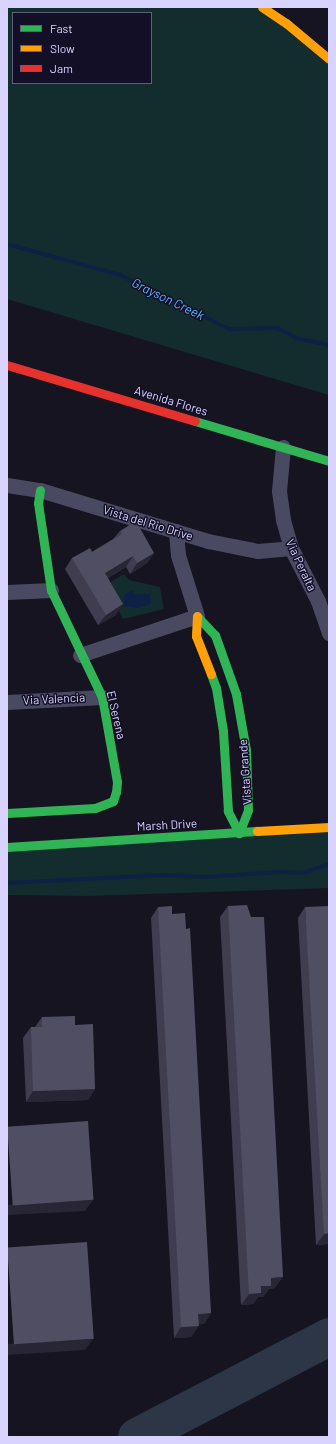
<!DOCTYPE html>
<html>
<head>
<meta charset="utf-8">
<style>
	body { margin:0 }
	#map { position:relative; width:336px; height:1444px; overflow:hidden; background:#161421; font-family:Barlow,sans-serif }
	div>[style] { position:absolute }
	.green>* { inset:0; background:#132c2d }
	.water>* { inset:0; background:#0d2144 }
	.stream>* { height:4px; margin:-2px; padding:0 2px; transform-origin:2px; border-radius:2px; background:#0d2144 }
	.taxiway>* { height:38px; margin:-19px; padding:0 19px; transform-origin:19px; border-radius:19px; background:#2c3646 }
	.street>* { height:15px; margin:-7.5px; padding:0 7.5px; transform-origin:7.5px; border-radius:7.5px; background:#4a4962 }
	.fast>* { height:9px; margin:-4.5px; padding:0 4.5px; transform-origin:4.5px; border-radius:4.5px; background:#30b455 }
	.slow>* { height:9px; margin:-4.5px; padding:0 4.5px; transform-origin:4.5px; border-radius:4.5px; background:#ff9f0a }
	.jam>* { height:9px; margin:-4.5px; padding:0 4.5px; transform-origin:4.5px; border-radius:4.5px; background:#e5322d }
	.wall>* { inset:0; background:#403d50 }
	.shaded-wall>* { inset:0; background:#282635 }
	.building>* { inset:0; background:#504e63; transform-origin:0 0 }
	span { translate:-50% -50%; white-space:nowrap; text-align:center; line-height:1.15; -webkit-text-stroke:3px #130f26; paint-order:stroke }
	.street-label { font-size:12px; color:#d9d4ff }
	.water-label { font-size:13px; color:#62b6ff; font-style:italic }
	.frame { position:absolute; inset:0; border:8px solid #d9d4ff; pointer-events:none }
	.legend { position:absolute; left:12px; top:12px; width:140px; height:72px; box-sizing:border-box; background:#130f26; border:1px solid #625e7d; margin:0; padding:5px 7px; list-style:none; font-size:12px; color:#d9d4ff }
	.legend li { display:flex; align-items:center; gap:8px; height:20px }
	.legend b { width:20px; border:1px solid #625e7d }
</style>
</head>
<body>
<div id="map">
	<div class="green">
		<i style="clip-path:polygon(evenodd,7px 7px,262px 7px,329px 59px,329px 395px,7px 299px,7px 7px,13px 13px,151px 13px,151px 83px,13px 83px,13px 13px)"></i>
		<i style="clip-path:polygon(124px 574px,129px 580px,160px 587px,164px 609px,123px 619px,108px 590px,109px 583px)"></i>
		<i style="clip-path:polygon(329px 827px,329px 888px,88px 896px,7px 895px,7px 847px)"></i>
	</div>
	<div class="water">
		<i style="clip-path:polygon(132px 590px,135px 594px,150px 594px,151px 604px,138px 608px,124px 606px,124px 595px)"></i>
	</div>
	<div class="stream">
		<i style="left:7px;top:244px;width:117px;rotate:15.3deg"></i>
		<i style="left:120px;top:275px;width:122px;rotate:26.4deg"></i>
		<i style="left:229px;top:329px;width:48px;rotate:-1.2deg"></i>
		<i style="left:277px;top:328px;width:25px;rotate:26deg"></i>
		<i style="left:300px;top:339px;width:30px;rotate:12deg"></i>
		<i style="left:7px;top:883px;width:157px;rotate:-2.9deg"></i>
		<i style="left:164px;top:875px;width:42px;rotate:2.7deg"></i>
		<i style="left:206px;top:877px;width:74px;rotate:-3.9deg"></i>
		<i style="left:280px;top:872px;width:23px;rotate:2deg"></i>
		<i style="left:303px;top:873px;width:28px;rotate:-19deg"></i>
	</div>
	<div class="taxiway">
		<i style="left:137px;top:1437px;width:216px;rotate:-27.5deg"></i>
	</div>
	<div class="street">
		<i style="left:283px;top:447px;width:44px;rotate:95.2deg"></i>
		<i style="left:279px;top:491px;width:29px;rotate:82deg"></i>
		<i style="left:283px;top:520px;width:29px;rotate:74deg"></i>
		<i style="left:291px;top:548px;width:59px;rotate:63deg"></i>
		<i style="left:318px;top:601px;width:34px;rotate:71deg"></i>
		<i style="left:7px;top:485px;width:33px;rotate:9deg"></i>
		<i style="left:40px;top:490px;width:176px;rotate:16.9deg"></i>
		<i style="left:208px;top:541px;width:51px;rotate:11.3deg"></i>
		<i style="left:258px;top:551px;width:33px;rotate:-5deg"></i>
		<i style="left:7px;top:592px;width:44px;rotate:-2.6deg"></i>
		<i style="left:80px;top:655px;width:123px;rotate:-18.4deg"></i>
		<i style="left:197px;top:616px;width:64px;rotate:-107.3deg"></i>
		<i style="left:178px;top:555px;width:24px;rotate:-95deg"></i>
		<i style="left:7px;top:702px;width:95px;rotate:-3deg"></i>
	</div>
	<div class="fast">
		<i style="left:195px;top:421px;width:140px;rotate:16.6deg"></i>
		<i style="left:197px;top:616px;width:26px;rotate:47deg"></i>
		<i style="left:215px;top:635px;width:63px;rotate:70.4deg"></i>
		<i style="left:236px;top:694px;width:57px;rotate:79.9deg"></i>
		<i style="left:246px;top:750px;width:60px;rotate:88.1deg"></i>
		<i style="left:248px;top:810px;width:25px;rotate:111deg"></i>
		<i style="left:239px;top:833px;width:25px;rotate:-117deg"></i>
		<i style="left:228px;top:811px;width:80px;rotate:-93.6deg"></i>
		<i style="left:223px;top:731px;width:44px;rotate:-99.2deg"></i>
		<i style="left:216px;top:688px;width:15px;rotate:-110deg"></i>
		<i style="left:7px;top:813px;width:88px;rotate:-3.3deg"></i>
		<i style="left:95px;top:808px;width:19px;rotate:-21deg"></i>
		<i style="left:113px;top:801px;width:9px;rotate:-72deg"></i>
		<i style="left:116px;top:792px;width:10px;rotate:-84deg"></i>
		<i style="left:117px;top:782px;width:86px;rotate:-100deg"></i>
		<i style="left:102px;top:697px;width:119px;rotate:-115.5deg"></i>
		<i style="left:51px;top:590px;width:88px;rotate:-98.5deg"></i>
		<i style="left:38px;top:503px;width:13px;rotate:-81deg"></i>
		<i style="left:7px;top:847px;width:251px;rotate:-3.7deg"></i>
	</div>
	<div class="slow">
		<i style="left:262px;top:7px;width:29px;rotate:34deg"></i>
		<i style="left:286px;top:23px;width:56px;rotate:39.9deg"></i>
		<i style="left:197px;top:616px;width:20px;rotate:93deg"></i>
		<i style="left:196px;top:636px;width:41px;rotate:68.5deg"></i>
		<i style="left:257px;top:831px;width:72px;rotate:-3.2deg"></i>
	</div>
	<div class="jam">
		<i style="left:7px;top:365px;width:196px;rotate:16.6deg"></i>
	</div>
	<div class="wall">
		<i style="clip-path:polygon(120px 531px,154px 553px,147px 563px,130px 574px,126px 567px,108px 578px,116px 615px,98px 625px,65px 569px,72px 558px,92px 552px,113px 539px)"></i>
		<i style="clip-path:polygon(228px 906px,275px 1288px,269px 1289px,263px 1297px,258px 1297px,253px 1304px,241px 1305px,220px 917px)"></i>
		<i style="clip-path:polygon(158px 907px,211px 1313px,204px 1324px,199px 1324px,191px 1337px,174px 1338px,151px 918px)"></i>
		<i style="clip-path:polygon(305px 907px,329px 1244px,316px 1245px,298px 918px)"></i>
		<i style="clip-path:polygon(42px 1017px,75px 1025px,95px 1089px,88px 1100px,26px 1102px,23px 1038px,31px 1027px,35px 1027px)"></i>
	</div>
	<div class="shaded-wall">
		<i style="clip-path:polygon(154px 553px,147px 563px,130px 574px,137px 563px)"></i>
		<i style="clip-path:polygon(133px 556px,126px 567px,97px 584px,105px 573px)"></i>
		<i style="clip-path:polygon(123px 604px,116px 615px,98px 625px,106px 615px)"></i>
		<i style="clip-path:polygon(95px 1089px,88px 1100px,26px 1102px,33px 1091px)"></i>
		<i style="clip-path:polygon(93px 1200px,85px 1211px,7px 1215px,7px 1205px)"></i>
		<i style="clip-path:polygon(329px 1233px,329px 1244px,316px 1245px,324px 1234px)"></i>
		<i style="clip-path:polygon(283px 1277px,275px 1288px,269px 1289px,263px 1297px,258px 1297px,253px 1304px,241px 1305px,249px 1294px,261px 1286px,271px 1278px)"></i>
		<i style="clip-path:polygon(211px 1313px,204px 1324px,190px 1325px,198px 1314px)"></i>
		<i style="clip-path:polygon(199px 1326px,191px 1337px,174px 1338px,181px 1327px)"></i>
		<i style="clip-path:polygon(93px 1339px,85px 1350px,7px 1355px,7px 1344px)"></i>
	</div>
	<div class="building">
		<i style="clip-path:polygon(136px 521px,154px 553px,137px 563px,133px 556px,105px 573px,123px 604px,106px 615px,72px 558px,90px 548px,92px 552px,122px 534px,120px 531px)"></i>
		<i style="clip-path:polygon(247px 905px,251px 917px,264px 917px,283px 1277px,271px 1278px,271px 1286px,261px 1286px,261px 1293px,249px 1294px,228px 906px)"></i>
		<i style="clip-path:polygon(172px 906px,172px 914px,185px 913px,186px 929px,190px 928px,211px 1313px,198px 1314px,199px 1326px,181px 1327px,158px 907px)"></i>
		<i style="clip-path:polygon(329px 906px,329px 1233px,324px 1234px,305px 907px)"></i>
		<i style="clip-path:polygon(75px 1016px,75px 1025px,93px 1024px,95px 1089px,33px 1091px,31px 1027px,42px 1027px,42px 1017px)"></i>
		<i style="left:88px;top:1121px;width:79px;height:81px;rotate:86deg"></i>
		<i style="left:87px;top:1242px;width:97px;height:80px;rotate:86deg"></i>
	</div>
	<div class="street-label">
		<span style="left:171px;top:401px;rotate:17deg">Avenida Flores</span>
		<span style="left:148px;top:523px;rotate:17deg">Vista del Rio Drive</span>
		<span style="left:301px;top:565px;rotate:65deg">Via Peralta</span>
		<span style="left:54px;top:699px;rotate:-3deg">Via Valencia</span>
		<span style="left:116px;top:715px;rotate:77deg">El Serena</span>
		<span style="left:245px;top:772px;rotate:-94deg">Vista Grande</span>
		<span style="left:167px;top:825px;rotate:-3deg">Marsh Drive</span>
	</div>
	<div class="water-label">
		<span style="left:168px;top:299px;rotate:26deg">Grayson Creek</span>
	</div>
	<div class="frame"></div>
	<ul class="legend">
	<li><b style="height:5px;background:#30b455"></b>Fast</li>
	<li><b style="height:5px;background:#ff9f0a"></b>Slow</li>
	<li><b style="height:5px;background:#e5322d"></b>Jam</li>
	</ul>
</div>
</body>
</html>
